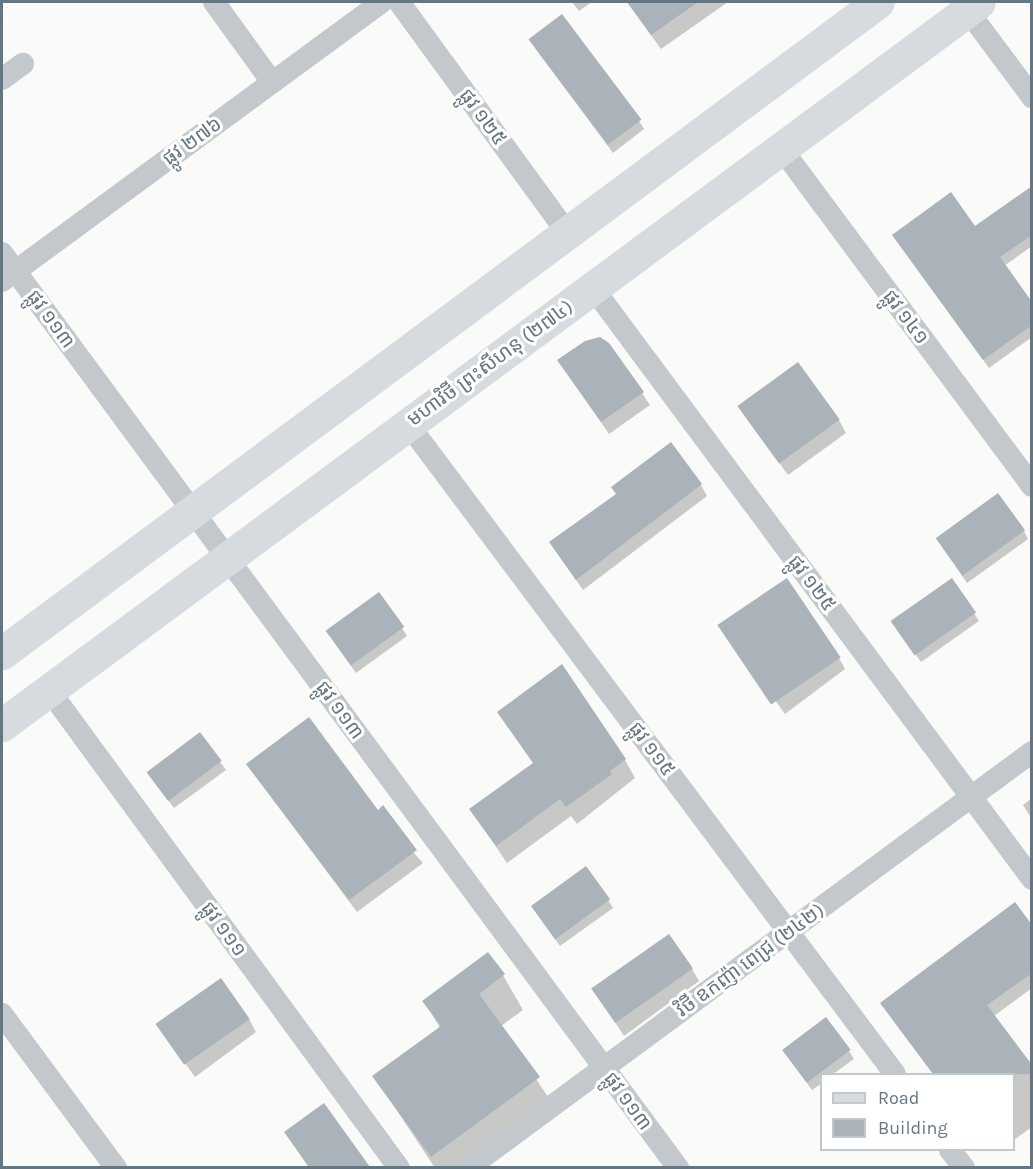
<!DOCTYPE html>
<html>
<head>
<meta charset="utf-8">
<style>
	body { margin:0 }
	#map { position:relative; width:1033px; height:1169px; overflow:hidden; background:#fafaf8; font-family:Karla,"Noto Sans Khmer",sans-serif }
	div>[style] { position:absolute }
	.shadow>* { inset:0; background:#0003 }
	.building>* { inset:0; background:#aab3b9; transform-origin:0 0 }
	.minor>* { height:22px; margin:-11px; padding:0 11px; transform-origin:11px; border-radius:11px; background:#c3c8cc }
	.primary>* { height:33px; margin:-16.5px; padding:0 16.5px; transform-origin:16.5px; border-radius:16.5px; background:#d6dbdf }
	span { translate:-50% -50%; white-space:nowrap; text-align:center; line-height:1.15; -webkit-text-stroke:6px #fff; paint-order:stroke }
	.street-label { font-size:20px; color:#657683 }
	.frame { position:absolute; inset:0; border:3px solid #657683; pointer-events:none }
	.legend { position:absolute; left:820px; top:1073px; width:195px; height:78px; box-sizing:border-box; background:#fff; border:2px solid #c1c8cd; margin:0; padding:8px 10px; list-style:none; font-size:18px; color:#657683 }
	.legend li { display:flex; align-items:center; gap:12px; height:30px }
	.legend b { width:30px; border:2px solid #c1c8cd }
</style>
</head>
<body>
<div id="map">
	<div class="shadow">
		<i style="clip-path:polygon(572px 2px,592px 2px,579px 11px)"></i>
		<i style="clip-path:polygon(627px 2px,728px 2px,661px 49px)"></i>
		<i style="clip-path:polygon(535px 48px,639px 121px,644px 129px,613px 153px)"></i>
		<i style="clip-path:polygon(1032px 188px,1032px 246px,1004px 266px,1032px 304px,1032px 337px,989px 368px,899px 244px,975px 228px)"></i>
		<i style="clip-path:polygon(559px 361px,642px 393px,650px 405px,609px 434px)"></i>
		<i style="clip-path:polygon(747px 419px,839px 420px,846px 433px,788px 475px)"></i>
		<i style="clip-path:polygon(701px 485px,707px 496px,583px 590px,557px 553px)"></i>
		<i style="clip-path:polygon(1024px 531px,1028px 539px,967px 583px,942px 547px)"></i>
		<i style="clip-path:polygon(974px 613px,979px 621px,921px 662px,898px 630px)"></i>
		<i style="clip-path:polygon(402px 628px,407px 636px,356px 673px,332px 639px)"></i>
		<i style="clip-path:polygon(722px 628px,839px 658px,845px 669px,785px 714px)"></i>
		<i style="clip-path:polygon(499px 712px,625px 760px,635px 778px,577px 824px,571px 816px,507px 863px,471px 810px,534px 764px)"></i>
		<i style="clip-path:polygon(200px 734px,226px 770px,174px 808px,153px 780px)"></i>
		<i style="clip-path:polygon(247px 765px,377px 812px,423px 863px,357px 912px)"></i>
		<i style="clip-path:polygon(1032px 798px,1032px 819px,1023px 805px)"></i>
		<i style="clip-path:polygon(608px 900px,613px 908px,560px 946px,537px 914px)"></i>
		<i style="clip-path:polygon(1032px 927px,1032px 988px,994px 1016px,1032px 1065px,1032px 1127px,1014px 1140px,1014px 1074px,933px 1074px,889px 1014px)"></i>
		<i style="clip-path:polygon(692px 969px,699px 981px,624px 1036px,594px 990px)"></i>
		<i style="clip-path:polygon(503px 975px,523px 1010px,501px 1026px,558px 1112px,483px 1168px,435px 1168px,374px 1076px,440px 1028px,424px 1001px)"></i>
		<i style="clip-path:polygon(249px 1019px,256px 1032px,195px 1077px,166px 1037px)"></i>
		<i style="clip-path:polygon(849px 1051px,854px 1059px,833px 1074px,822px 1074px,822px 1083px,812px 1090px,789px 1058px)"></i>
		<i style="clip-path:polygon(324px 1105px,369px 1168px,309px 1168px,286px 1133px)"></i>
	</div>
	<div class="building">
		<i style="clip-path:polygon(627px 2px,698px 2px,651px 35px)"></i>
		<i style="left:562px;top:14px;width:132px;height:42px;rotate:53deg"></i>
		<i style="clip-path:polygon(1032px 186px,1032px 235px,1000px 257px,1032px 302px,1032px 325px,983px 360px,892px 235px,951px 192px,975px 226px)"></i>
		<i style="clip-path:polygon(600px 337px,609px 343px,644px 392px,601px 422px,557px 360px,585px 341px)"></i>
		<i style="left:798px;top:362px;width:71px;height:75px;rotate:54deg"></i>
		<i style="clip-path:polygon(671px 442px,702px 484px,576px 580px,549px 542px,616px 494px,611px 487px)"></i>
		<i style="left:998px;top:493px;width:46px;height:77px;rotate:54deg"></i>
		<i style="left:787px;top:578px;width:96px;height:84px;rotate:56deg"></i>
		<i style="left:952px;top:578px;width:42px;height:75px;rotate:55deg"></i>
		<i style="left:379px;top:592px;width:43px;height:66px;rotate:54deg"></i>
		<i style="clip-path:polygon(562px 664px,626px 759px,610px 771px,612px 774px,566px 807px,560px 799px,496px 846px,469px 809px,533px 763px,497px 712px)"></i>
		<i style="clip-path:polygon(309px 717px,378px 810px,383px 805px,417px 850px,349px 900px,246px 764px)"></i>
		<i style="left:200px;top:732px;width:36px;height:67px;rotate:53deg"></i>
		<i style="left:586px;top:866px;width:41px;height:68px;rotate:54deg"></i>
		<i style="clip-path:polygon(1015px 902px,1032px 925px,1032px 973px,987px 1005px,1032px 1065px,1032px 1074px,933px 1074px,880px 1003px)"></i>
		<i style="left:669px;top:934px;width:42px;height:95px;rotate:55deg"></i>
		<i style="clip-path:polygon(488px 952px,505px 974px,479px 994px,540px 1077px,431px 1157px,372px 1076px,441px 1026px,422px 1001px)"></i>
		<i style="left:221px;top:978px;width:50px;height:80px;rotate:55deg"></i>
		<i style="left:826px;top:1017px;width:41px;height:55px;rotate:53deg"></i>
		<i style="clip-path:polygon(324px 1103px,370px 1167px,309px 1167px,284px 1132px)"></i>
	</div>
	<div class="minor">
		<i style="left:214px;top:2px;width:99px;rotate:54.1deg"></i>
		<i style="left:399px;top:2px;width:285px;rotate:53.9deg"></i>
		<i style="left:961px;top:2px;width:119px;rotate:53.2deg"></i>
		<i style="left:2px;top:79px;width:26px;rotate:-36deg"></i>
		<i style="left:781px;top:148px;width:421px;rotate:53.4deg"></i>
		<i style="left:2px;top:253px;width:1138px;rotate:53.54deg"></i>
		<i style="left:2px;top:281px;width:471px;rotate:-36.3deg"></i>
		<i style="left:593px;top:288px;width:736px;rotate:53.39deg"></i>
		<i style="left:408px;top:424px;width:812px;rotate:53.16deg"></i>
		<i style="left:49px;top:690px;width:592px;rotate:53.79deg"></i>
		<i style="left:2px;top:1014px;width:192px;rotate:53.5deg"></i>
		<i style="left:950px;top:1150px;width:23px;rotate:52deg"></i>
		<i style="left:468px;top:1168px;width:701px;rotate:-36.41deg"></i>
	</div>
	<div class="primary">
		<i style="left:2px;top:653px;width:1091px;rotate:-36.62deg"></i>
		<i style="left:2px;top:725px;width:1215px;rotate:-36.5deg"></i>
	</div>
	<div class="street-label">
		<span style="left:483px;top:117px;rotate:54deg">ផ្លូវ ១២៥</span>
		<span style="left:192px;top:141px;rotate:-36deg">ផ្លូវ ២៧៦</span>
		<span style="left:906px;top:317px;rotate:53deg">ផ្លូវ ១៤១</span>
		<span style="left:51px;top:319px;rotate:54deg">ផ្លូវ ១១៣</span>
		<span style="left:490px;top:363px;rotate:-36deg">មហាវិថី ព្រះសីហនុ (២៧៤)</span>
		<span style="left:812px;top:583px;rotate:53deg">ផ្លូវ ១២៥</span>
		<span style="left:340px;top:710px;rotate:54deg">ផ្លូវ ១១៣</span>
		<span style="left:652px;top:749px;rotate:53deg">ផ្លូវ ១១៥</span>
		<span style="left:224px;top:929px;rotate:54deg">ផ្លូវ ១១១</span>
		<span style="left:750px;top:960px;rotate:-36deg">វិថី ឧកញ៉ា ពេជ្រ (២៤២)</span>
		<span style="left:628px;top:1101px;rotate:54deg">ផ្លូវ ១១៣</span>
	</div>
	<div class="frame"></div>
	<ul class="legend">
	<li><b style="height:8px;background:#d6dbdf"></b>Road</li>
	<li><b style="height:16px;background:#aab3b9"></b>Building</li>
	</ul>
</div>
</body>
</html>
